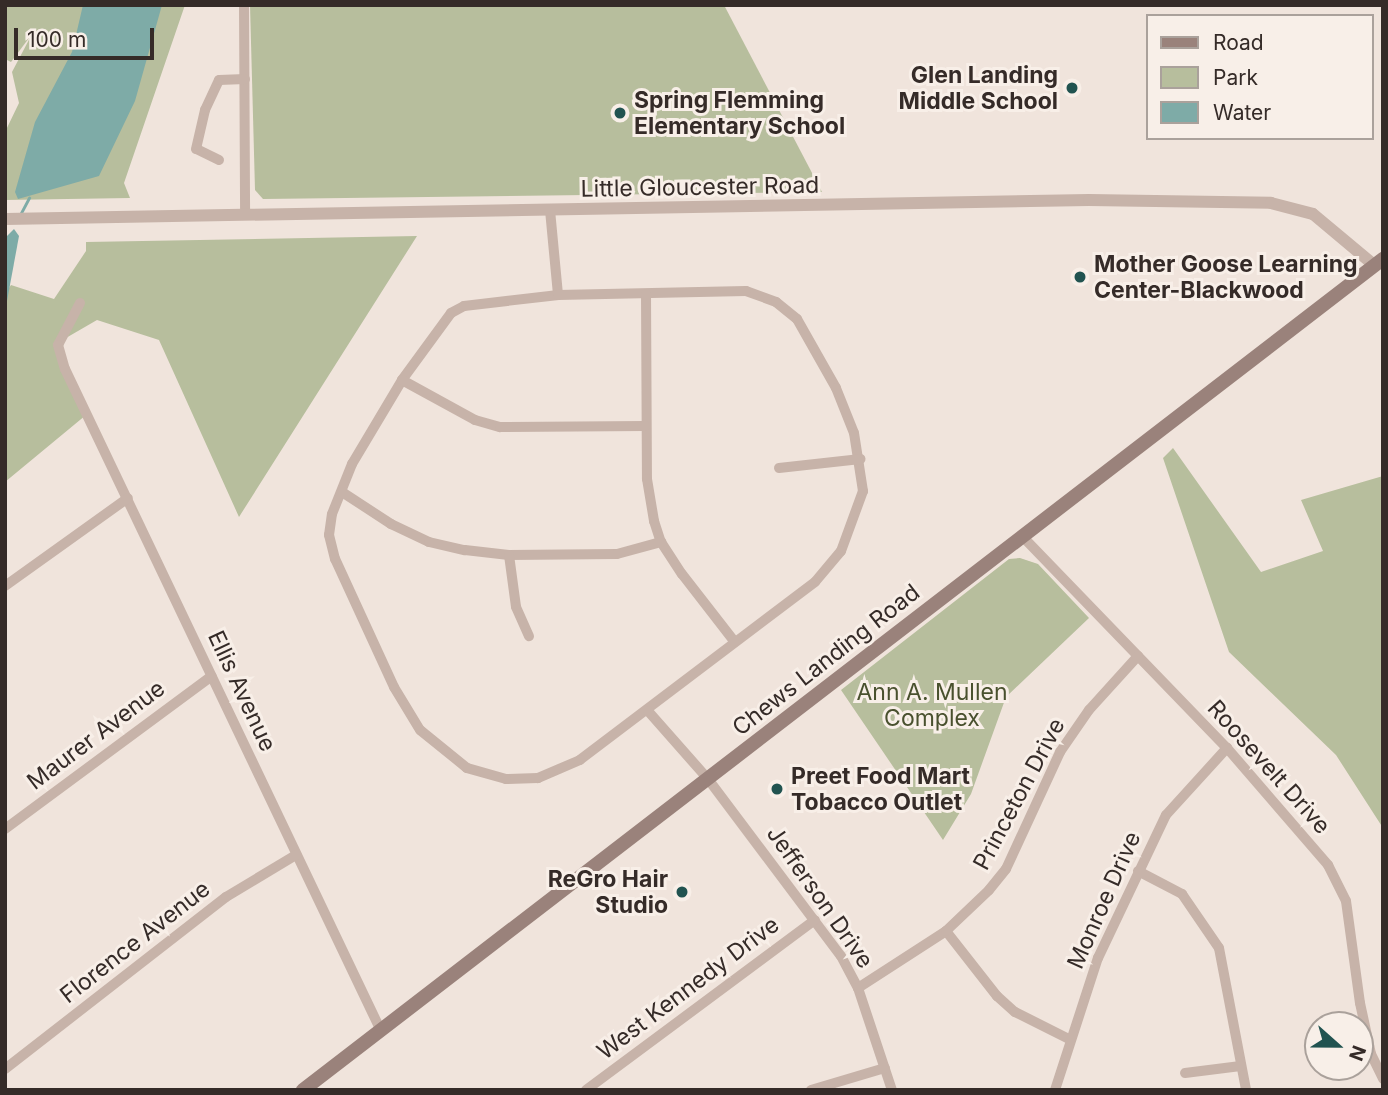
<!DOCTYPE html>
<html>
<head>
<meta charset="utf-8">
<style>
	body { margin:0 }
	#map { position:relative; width:1388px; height:1095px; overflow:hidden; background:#f0e4dc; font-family:Inter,sans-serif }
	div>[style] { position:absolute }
	.green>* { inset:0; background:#b7be9d }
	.water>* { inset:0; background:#7eaba7 }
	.stream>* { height:2.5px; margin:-1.25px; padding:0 1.25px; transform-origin:1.25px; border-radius:1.25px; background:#7eaba7 }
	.minor>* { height:10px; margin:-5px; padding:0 5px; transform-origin:5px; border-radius:5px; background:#c7b3a9 }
	.tertiary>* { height:12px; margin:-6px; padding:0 6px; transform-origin:6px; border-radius:6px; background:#c7b3a9 }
	.secondary>* { height:14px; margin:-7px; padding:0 7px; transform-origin:7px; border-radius:7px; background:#9a827b }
	.dots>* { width:19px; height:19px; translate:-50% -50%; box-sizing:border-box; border:4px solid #f8efe8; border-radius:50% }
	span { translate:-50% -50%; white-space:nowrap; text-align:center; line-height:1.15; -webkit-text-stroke:6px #f8efe8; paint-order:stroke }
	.poi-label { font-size:23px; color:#352b28; font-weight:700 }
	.right { translate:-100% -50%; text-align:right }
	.left { translate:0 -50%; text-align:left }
	.street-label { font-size:23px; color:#352b28 }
	.park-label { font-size:23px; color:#49512e }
	.frame { position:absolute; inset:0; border:7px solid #352b28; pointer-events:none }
	.legend { position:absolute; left:1146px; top:14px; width:228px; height:126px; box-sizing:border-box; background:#f8efe8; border:2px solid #aaa19b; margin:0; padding:9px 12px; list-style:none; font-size:21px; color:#352b28 }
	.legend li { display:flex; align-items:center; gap:14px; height:35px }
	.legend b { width:35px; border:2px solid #aaa19b }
	.north { position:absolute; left:1304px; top:1011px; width:70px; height:70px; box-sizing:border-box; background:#f8efe8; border:2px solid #aaa19b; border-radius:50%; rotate:111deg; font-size:19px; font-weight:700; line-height:28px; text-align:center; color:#352b28 }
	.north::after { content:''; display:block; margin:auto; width:24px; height:32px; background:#215350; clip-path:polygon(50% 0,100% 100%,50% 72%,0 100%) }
	.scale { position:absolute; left:14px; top:28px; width:140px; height:32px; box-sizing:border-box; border:4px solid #352b28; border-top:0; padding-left:9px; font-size:21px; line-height:24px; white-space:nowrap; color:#352b28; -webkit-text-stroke:5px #f8efe8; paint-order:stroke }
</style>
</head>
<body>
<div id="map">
	<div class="green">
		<i style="clip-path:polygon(5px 5px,185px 5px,124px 183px,130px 198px,5px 200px,5px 132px,19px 103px,12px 72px,32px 34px,11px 62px,5px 59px)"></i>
		<i style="clip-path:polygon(250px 5px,724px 5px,822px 192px,263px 199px,255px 190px)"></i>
		<i style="clip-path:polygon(417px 236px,239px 517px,159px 340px,97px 320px,59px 342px,86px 415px,5px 482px,5px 294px,11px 285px,54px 299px,86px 251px,86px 242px)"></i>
		<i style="clip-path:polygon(1173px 448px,1261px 572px,1323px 551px,1301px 500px,1383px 476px,1383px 828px,1336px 755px,1229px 652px,1163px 458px)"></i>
		<i style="clip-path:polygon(1020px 558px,1038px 564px,1089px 618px,1006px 697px,971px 794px,943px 840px,841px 690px,1009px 559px)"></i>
	</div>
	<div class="water">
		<i style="clip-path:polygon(83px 5px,162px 5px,135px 101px,99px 176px,18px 199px,15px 192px,35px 122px,72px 52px)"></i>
		<i style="clip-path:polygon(14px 229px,19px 236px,5px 312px,5px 238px)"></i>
	</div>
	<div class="stream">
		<i style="left:21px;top:213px;width:17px;rotate:-62deg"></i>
	</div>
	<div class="minor">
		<i style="left:244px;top:5px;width:209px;rotate:89.7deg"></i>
		<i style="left:219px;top:160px;width:25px;rotate:-154deg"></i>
		<i style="left:196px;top:149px;width:40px;rotate:-77deg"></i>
		<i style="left:205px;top:110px;width:33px;rotate:-65deg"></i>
		<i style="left:219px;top:80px;width:26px;rotate:-2deg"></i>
		<i style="left:550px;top:210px;width:85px;rotate:84.6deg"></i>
		<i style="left:746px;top:291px;width:32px;rotate:20deg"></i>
		<i style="left:776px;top:302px;width:27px;rotate:39deg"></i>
		<i style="left:797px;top:319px;width:79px;rotate:60.5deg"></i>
		<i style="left:836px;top:388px;width:48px;rotate:68.2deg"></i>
		<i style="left:854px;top:433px;width:59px;rotate:81.2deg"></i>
		<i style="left:863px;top:491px;width:64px;rotate:110.1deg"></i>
		<i style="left:841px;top:551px;width:40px;rotate:130deg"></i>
		<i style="left:815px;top:582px;width:295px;rotate:142.9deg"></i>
		<i style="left:580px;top:760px;width:46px;rotate:156.8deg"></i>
		<i style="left:538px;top:778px;width:32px;rotate:178deg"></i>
		<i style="left:506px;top:779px;width:41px;rotate:-164.2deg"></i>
		<i style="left:467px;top:768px;width:60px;rotate:-141deg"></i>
		<i style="left:420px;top:730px;width:50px;rotate:-121.2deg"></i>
		<i style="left:394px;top:687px;width:141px;rotate:-114.7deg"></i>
		<i style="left:335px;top:559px;width:25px;rotate:-104deg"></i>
		<i style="left:329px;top:535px;width:21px;rotate:-82deg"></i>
		<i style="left:332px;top:514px;width:54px;rotate:-68.2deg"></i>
		<i style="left:352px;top:464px;width:98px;rotate:-59.2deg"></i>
		<i style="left:402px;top:380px;width:83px;rotate:-53.8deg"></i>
		<i style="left:451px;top:313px;width:15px;rotate:-28deg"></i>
		<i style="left:464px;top:306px;width:95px;rotate:-6.7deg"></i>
		<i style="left:558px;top:295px;width:188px;rotate:-1.2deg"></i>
		<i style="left:646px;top:294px;width:185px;rotate:89.7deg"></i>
		<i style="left:647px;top:479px;width:43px;rotate:80.5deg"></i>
		<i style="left:654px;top:521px;width:22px;rotate:72deg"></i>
		<i style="left:661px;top:542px;width:38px;rotate:57deg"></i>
		<i style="left:682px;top:574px;width:85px;rotate:52.2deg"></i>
		<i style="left:80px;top:303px;width:47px;rotate:117.6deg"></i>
		<i style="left:58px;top:345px;width:25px;rotate:74deg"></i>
		<i style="left:65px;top:369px;width:734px;rotate:64.48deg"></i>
		<i style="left:402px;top:380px;width:83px;rotate:28.7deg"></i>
		<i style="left:475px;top:420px;width:26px;rotate:16deg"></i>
		<i style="left:500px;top:427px;width:145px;rotate:-0.4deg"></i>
		<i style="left:779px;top:468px;width:82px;rotate:-6.3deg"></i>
		<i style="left:342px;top:492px;width:59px;rotate:33.1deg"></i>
		<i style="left:391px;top:524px;width:42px;rotate:25.3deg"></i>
		<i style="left:429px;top:542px;width:37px;rotate:13deg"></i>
		<i style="left:465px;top:550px;width:44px;rotate:6.5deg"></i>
		<i style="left:509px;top:555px;width:108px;rotate:-0.5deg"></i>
		<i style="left:617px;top:554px;width:46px;rotate:-15.3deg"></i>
		<i style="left:1023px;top:537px;width:293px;rotate:46deg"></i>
		<i style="left:1227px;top:748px;width:155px;rotate:49.2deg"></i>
		<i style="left:1328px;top:865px;width:40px;rotate:63.4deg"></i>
		<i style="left:1346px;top:901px;width:103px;rotate:82.2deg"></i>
		<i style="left:1360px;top:1003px;width:52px;rotate:77.8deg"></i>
		<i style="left:1371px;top:1054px;width:28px;rotate:64deg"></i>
		<i style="left:509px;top:555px;width:52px;rotate:82.3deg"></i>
		<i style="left:516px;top:607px;width:32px;rotate:66deg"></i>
		<i style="left:5px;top:586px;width:151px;rotate:-35.6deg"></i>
		<i style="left:648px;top:711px;width:91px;rotate:48.6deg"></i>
		<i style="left:708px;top:779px;width:221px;rotate:53.1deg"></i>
		<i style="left:841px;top:956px;width:36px;rotate:62deg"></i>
		<i style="left:858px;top:988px;width:108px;rotate:71.6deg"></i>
		<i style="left:5px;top:829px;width:257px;rotate:-36.5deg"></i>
		<i style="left:1138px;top:871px;width:50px;rotate:27.6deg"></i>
		<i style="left:1182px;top:894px;width:65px;rotate:55.6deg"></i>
		<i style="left:1219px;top:948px;width:145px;rotate:79.2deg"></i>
		<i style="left:946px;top:931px;width:83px;rotate:51.9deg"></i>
		<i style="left:997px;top:996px;width:24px;rotate:42deg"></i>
		<i style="left:1015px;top:1012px;width:60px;rotate:26.6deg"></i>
		<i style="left:858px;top:988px;width:105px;rotate:-32.9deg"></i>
		<i style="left:946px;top:931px;width:59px;rotate:-43.6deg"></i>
		<i style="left:989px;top:890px;width:27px;rotate:-51deg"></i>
		<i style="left:1006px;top:869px;width:129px;rotate:-65.2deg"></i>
		<i style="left:1060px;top:752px;width:51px;rotate:-55.4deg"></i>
		<i style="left:1089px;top:710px;width:73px;rotate:-47.8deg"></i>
		<i style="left:5px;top:1069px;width:280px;rotate:-37.9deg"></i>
		<i style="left:226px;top:897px;width:82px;rotate:-31deg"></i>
		<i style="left:1185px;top:1073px;width:56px;rotate:-7.1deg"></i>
		<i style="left:586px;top:1090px;width:285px;rotate:-36.6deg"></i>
		<i style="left:811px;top:1090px;width:77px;rotate:-16.6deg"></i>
		<i style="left:1055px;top:1090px;width:139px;rotate:-72deg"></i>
		<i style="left:1098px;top:958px;width:158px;rotate:-64.6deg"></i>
		<i style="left:1166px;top:815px;width:91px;rotate:-47.7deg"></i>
	</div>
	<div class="tertiary">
		<i style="left:5px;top:219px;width:1084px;rotate:-1deg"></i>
		<i style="left:1089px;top:200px;width:182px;rotate:0.9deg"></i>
		<i style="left:1271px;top:203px;width:43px;rotate:14.7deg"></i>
		<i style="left:1313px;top:214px;width:80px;rotate:39.9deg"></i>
	</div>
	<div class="secondary">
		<i style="left:303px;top:1090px;width:1363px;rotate:-37.58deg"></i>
	</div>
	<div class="dots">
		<i style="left:1072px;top:88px;background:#215350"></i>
		<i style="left:620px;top:113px;background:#215350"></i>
		<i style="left:1080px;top:277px;background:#215350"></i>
		<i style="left:777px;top:789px;background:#215350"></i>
		<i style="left:682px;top:892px;background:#215350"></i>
	</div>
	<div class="poi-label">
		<span class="right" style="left:1058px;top:88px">Glen Landing<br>Middle School</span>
		<span class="left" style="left:634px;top:113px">Spring Flemming<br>Elementary School</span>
		<span class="left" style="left:1094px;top:277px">Mother Goose Learning<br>Center-Blackwood</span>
		<span class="left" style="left:791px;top:789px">Preet Food Mart<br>Tobacco Outlet</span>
		<span class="right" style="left:668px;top:892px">ReGro Hair<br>Studio</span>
	</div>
	<div class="street-label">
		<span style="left:700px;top:187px;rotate:-1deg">Little Gloucester Road</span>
		<span style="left:826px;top:660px;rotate:-38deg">Chews Landing Road</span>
		<span style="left:242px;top:691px;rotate:65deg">Ellis Avenue</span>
		<span style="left:96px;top:735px;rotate:-37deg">Maurer Avenue</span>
		<span style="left:1269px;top:767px;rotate:48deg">Roosevelt Drive</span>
		<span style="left:1019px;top:794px;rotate:-62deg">Princeton Drive</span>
		<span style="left:820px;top:897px;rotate:55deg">Jefferson Drive</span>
		<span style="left:1104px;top:900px;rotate:-66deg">Monroe Drive</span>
		<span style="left:135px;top:942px;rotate:-38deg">Florence Avenue</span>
		<span style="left:688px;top:988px;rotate:-37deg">West Kennedy Drive</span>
	</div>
	<div class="park-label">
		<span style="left:932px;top:705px">Ann A. Mullen<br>Complex</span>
	</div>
	<div class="frame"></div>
	<ul class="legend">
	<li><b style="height:9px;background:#9a827b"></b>Road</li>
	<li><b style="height:19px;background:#b7be9d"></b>Park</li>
	<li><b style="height:19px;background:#7eaba7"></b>Water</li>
	</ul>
	<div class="north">N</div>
	<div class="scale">100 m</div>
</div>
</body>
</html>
